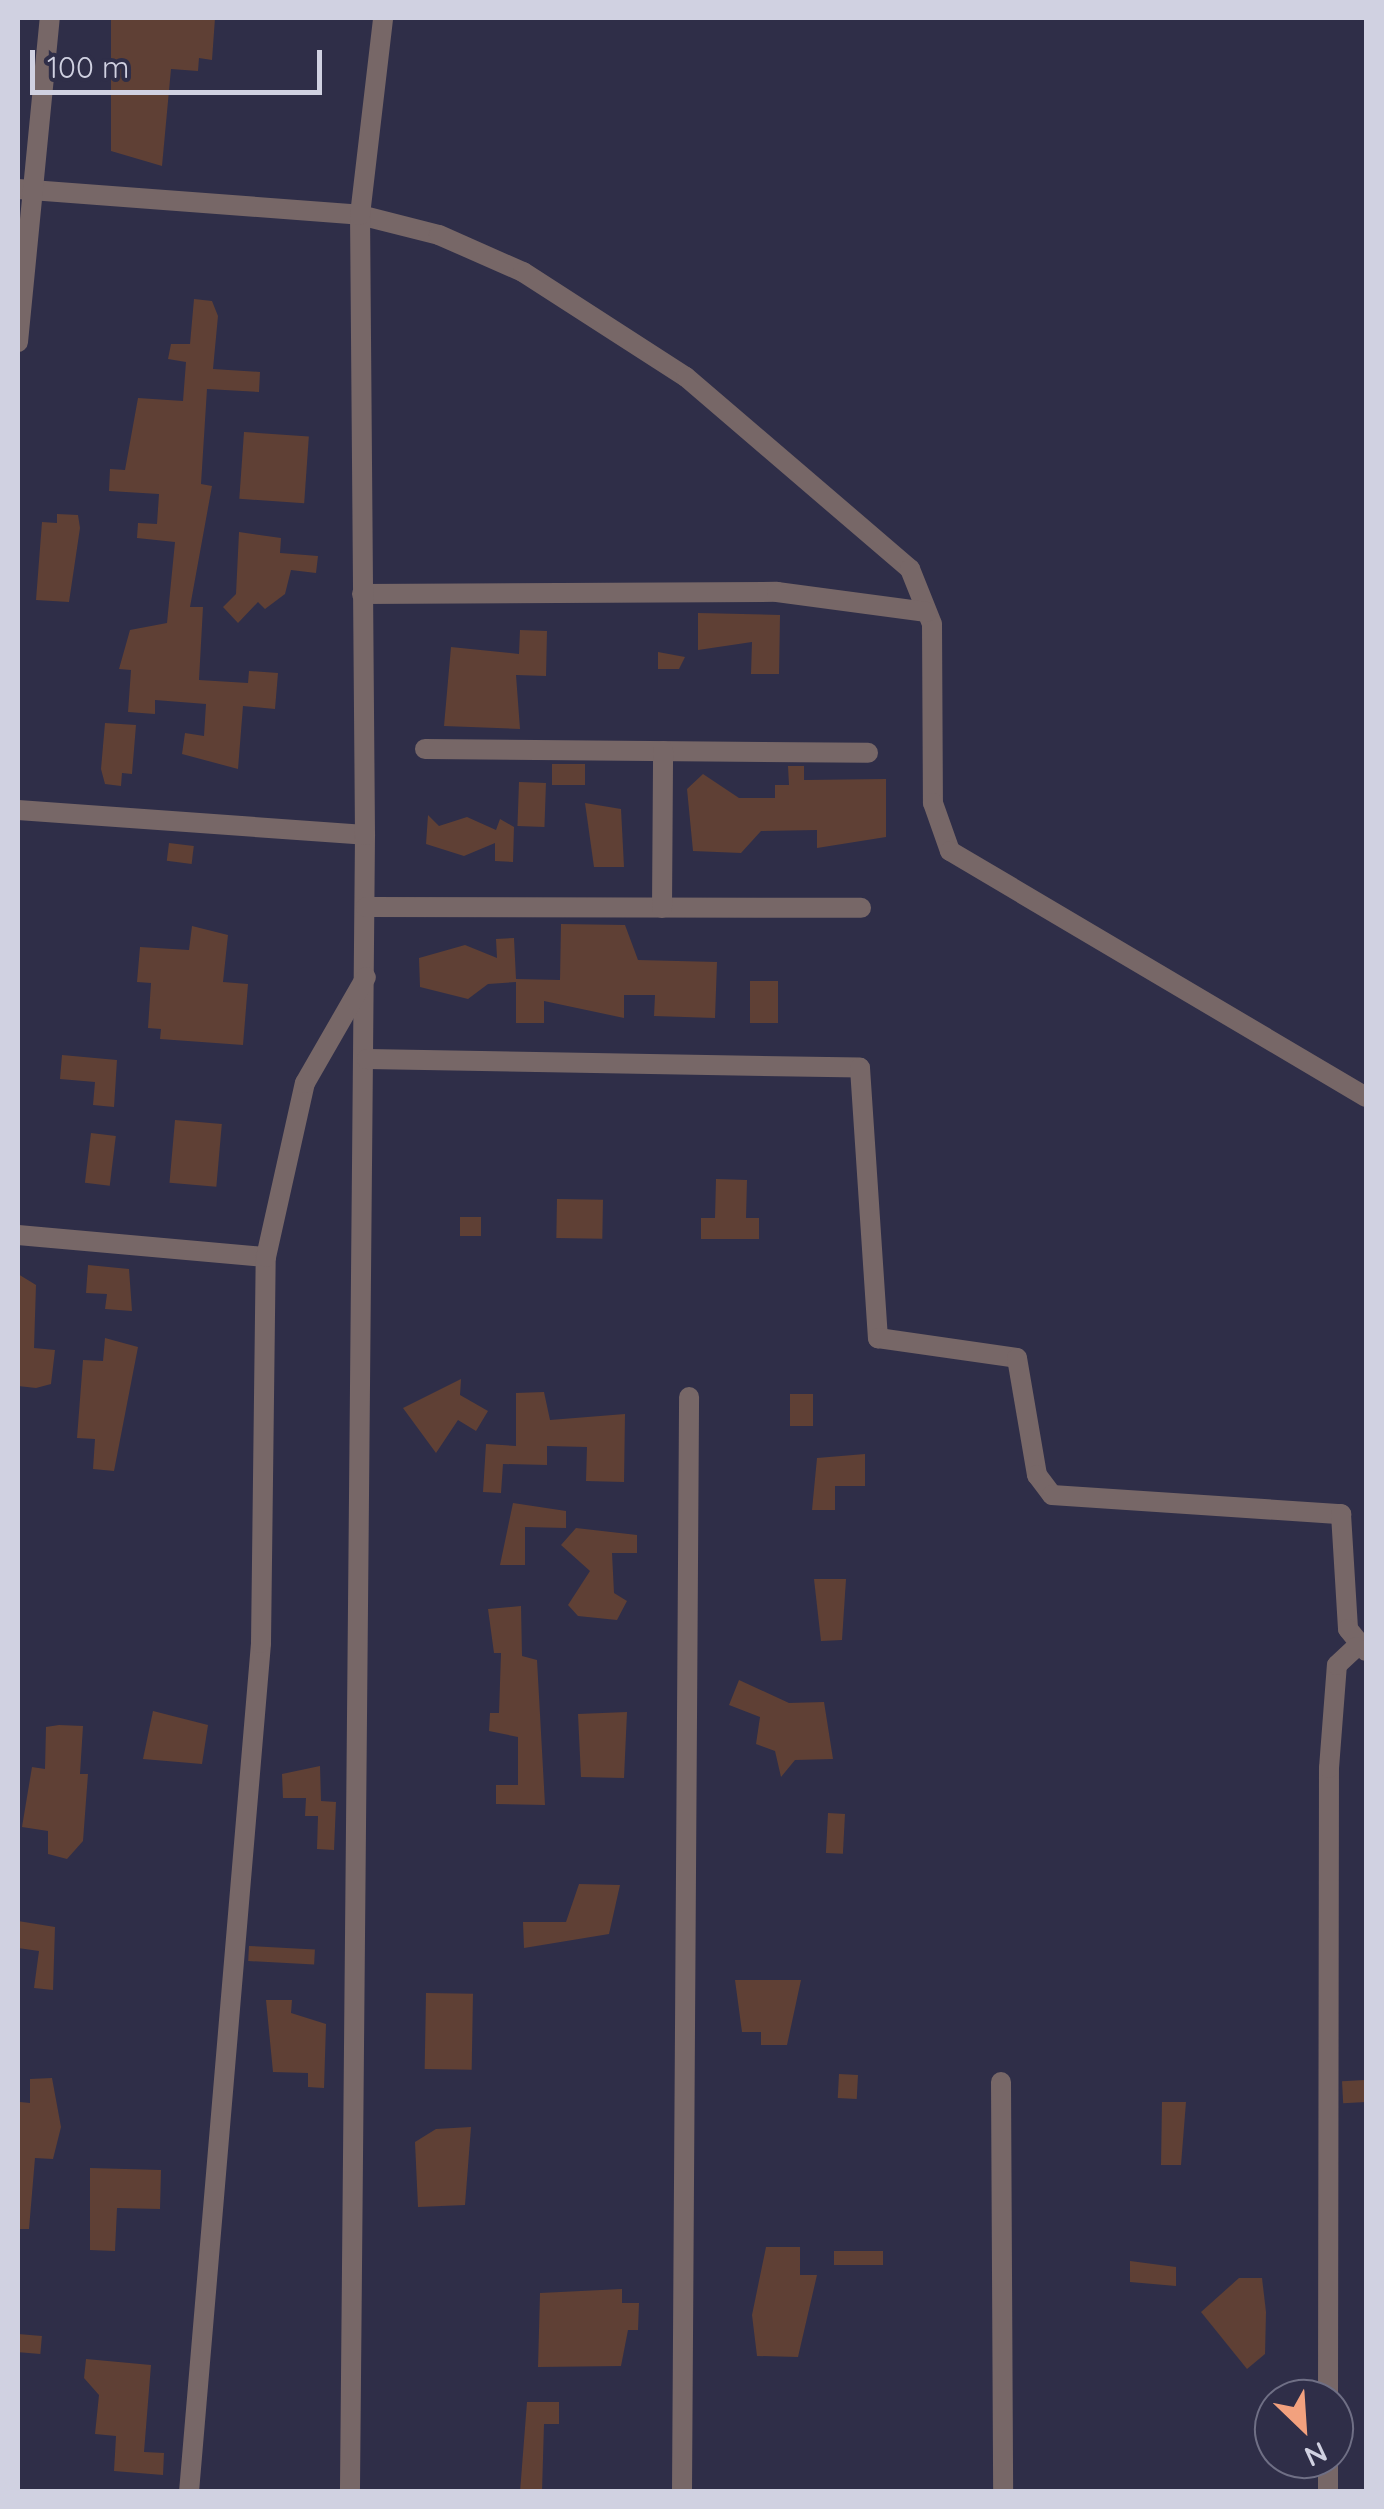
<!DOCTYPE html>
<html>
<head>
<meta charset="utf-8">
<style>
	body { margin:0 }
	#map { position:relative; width:1384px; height:2509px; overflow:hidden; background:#2f2e48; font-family:Quicksand,sans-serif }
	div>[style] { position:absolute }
	.building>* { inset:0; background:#5f4035; transform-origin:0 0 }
	.street>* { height:20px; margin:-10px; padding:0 10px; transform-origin:10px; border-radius:10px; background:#776767 }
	span { translate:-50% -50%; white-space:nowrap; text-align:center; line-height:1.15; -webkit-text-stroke:10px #2f2e48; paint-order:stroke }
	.frame { position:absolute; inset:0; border:20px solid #d0d1e1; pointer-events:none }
	.north { position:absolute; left:1254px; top:2379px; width:100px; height:100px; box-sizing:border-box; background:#2f2e48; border:2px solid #6f6f85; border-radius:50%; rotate:155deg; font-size:28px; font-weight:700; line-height:40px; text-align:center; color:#d0d1e1 }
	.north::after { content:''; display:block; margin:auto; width:35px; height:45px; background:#f2a17e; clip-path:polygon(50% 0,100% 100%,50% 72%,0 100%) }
	.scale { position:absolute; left:30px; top:50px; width:292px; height:45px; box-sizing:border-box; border:5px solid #d0d1e1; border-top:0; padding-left:12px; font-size:30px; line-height:35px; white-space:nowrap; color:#d0d1e1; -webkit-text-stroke:8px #2f2e48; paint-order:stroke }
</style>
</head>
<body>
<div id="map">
	<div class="building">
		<i style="clip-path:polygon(111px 18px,215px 18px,212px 60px,199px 58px,198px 71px,171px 69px,162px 166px,111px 151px)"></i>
		<i style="clip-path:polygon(194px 299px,212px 301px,218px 316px,213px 369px,260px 372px,259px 392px,207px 389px,201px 484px,212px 486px,190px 607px,203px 607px,199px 680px,248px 683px,249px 671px,278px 673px,275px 709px,243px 706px,238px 769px,182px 754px,185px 733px,204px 736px,206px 704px,155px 700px,155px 714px,128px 712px,131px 670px,119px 669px,130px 630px,167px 623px,175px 542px,137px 538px,138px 523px,157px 524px,159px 494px,109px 491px,110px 469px,125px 470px,138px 398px,183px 401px,186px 362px,168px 359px,171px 344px,190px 344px)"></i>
		<i style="left:244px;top:432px;width:65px;height:67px;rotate:4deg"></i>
		<i style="clip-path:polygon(57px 514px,78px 515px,80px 528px,69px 602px,36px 600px,42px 522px,57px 523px)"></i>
		<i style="clip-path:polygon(239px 532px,281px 538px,280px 553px,318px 556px,316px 573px,291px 570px,285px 594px,265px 609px,258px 602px,238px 623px,223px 607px,236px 594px)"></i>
		<i style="clip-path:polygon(698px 613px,780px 615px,779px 674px,751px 674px,752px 642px,698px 650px)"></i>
		<i style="clip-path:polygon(520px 630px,547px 631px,546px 676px,516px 675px,520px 729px,444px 726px,451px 647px,519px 654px)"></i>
		<i style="clip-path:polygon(658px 652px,685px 657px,679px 669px,658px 669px)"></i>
		<i style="clip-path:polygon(105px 723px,136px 725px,132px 774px,122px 773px,121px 786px,105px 784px,101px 769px)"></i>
		<i style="left:552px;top:764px;width:33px;height:21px"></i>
		<i style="clip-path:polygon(788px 766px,804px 766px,804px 780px,886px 779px,886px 837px,817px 848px,817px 830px,761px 831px,741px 853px,693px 851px,687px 789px,703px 774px,739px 798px,775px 798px,775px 785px,789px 785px)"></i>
		<i style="left:519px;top:782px;width:27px;height:44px;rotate:2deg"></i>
		<i style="clip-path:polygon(585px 803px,621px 809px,624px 867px,594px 867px)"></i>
		<i style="clip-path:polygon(428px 815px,439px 826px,467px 817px,496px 830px,500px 819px,514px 827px,513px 862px,495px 861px,495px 843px,464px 856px,426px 844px)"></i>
		<i style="left:169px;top:843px;width:25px;height:18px;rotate:7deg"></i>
		<i style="clip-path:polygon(561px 924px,625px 925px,638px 960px,717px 962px,715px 1018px,654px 1016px,655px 995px,624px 995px,624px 1018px,544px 1001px,544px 1023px,516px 1023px,516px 982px,488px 984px,468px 999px,420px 987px,419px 958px,465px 945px,497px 958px,496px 939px,514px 938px,516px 979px,560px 980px)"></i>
		<i style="clip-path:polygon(192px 926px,228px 935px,223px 982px,248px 984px,243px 1045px,160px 1039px,161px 1029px,148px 1028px,151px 983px,137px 982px,140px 947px,189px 950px)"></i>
		<i style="left:750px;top:981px;width:28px;height:42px"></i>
		<i style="clip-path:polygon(62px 1055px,117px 1060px,114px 1107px,93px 1105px,95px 1082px,60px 1079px)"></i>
		<i style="left:175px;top:1120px;width:47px;height:63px;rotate:5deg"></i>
		<i style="left:91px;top:1133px;width:25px;height:50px;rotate:7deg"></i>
		<i style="clip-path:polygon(716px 1179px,747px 1180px,746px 1218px,759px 1218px,759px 1239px,701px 1239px,701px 1218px,715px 1218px)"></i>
		<i style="left:557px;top:1199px;width:46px;height:39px;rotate:1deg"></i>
		<i style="left:460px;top:1217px;width:21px;height:19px"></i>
		<i style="clip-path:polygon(88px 1265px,129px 1269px,132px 1311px,105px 1309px,107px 1294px,86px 1293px)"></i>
		<i style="clip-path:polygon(18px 1274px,36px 1285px,34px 1348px,55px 1350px,51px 1384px,36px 1388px,18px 1386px)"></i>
		<i style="clip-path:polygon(105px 1338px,138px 1347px,114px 1471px,93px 1469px,95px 1439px,77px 1438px,83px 1360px,103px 1361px)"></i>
		<i style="clip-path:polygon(461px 1379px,460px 1395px,488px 1411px,476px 1431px,458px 1420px,436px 1453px,403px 1408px)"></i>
		<i style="clip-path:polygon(544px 1392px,550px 1420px,625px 1414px,624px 1482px,586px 1481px,587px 1447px,547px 1446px,547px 1465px,503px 1464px,501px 1493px,483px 1492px,486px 1444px,516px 1446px,516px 1393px)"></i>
		<i style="left:790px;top:1394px;width:23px;height:32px"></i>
		<i style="clip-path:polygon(865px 1454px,865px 1486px,835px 1486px,835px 1510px,812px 1510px,817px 1458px)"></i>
		<i style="clip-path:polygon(513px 1503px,566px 1511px,566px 1528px,525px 1527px,525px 1565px,500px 1565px)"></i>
		<i style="clip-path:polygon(576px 1528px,637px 1535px,637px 1553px,612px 1553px,614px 1593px,627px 1601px,617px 1620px,578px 1616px,568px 1605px,590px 1571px,561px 1545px)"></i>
		<i style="clip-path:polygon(814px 1579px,846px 1579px,842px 1640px,821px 1641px)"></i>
		<i style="clip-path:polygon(521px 1606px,522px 1656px,537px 1660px,545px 1805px,496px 1804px,496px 1785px,518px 1785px,518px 1737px,489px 1731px,490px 1713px,499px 1713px,501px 1653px,494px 1653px,488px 1609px)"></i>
		<i style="clip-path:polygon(739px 1680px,789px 1703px,824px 1702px,833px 1759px,795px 1760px,781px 1777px,775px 1751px,756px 1744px,760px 1717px,729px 1705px)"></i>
		<i style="clip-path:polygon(153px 1711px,208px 1725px,202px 1764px,143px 1759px)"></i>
		<i style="clip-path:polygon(627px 1712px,624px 1778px,581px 1777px,578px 1714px)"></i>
		<i style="clip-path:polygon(59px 1725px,83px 1726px,80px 1774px,88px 1774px,83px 1841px,67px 1859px,48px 1854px,48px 1831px,22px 1827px,32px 1767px,45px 1769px,46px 1727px)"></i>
		<i style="clip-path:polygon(320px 1766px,321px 1801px,336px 1802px,334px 1850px,317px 1849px,318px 1816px,305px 1816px,306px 1798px,283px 1798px,282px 1774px)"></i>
		<i style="left:828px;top:1813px;width:17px;height:40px;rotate:3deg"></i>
		<i style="clip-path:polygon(579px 1884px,620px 1885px,609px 1934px,524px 1948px,523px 1922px,566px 1922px)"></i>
		<i style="clip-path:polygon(18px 1921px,55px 1927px,53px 1990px,34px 1988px,39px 1951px,18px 1948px)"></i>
		<i style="left:249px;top:1946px;width:66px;height:15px;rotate:3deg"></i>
		<i style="clip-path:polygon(735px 1980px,801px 1980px,787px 2045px,761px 2045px,761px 2032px,742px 2032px)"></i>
		<i style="left:426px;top:1993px;width:47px;height:76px;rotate:1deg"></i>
		<i style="clip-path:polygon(266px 2000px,292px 2000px,291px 2013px,326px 2024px,324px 2088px,308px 2087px,308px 2073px,273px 2072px)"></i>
		<i style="left:839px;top:2074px;width:19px;height:24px;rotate:3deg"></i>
		<i style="clip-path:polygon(52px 2078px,61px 2127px,53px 2159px,35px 2158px,29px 2229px,18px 2229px,20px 2102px,30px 2103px,30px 2079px)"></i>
		<i style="left:1365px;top:2080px;width:22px;height:23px;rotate:87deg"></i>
		<i style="clip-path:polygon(1162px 2102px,1186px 2102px,1181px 2165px,1161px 2165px)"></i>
		<i style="clip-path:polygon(471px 2127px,465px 2205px,418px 2207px,415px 2142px,436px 2129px)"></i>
		<i style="clip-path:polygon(90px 2168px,161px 2170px,160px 2209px,117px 2208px,115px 2251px,90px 2250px)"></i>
		<i style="clip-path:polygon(766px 2247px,800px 2247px,800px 2275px,817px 2275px,798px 2357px,757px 2356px,752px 2315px)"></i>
		<i style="left:834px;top:2251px;width:49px;height:14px"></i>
		<i style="clip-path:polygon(1130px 2261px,1176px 2267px,1176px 2286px,1130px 2282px)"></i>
		<i style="clip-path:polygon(1239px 2278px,1262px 2278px,1266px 2312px,1265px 2354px,1247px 2369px,1201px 2312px)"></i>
		<i style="clip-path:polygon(622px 2289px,622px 2303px,639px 2303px,638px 2330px,628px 2330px,621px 2366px,538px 2367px,540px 2293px)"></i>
		<i style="left:18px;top:2334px;width:24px;height:18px;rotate:5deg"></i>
		<i style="clip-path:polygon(86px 2359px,151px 2365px,144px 2452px,164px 2453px,163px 2475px,114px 2471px,116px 2436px,95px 2434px,99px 2395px,84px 2378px)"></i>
		<i style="clip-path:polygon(527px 2402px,559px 2402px,559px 2424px,544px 2424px,542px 2492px,520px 2492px)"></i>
	</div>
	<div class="street">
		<i style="left:18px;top:189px;width:343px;rotate:4.3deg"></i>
		<i style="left:360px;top:215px;width:81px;rotate:14.2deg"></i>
		<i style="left:439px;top:235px;width:92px;rotate:23.8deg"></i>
		<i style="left:523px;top:272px;width:194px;rotate:32.8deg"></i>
		<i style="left:686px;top:377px;width:295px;rotate:40.6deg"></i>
		<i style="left:910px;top:569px;width:59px;rotate:68.2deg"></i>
		<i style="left:932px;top:624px;width:179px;rotate:89.7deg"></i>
		<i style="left:933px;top:803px;width:51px;rotate:70.5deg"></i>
		<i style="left:950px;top:851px;width:483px;rotate:30.6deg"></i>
		<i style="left:18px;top:342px;width:326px;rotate:-84.4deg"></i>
		<i style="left:362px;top:594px;width:415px;rotate:-0.3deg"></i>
		<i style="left:777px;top:592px;width:151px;rotate:7.6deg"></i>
		<i style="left:425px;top:749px;width:443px;rotate:0.5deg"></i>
		<i style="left:18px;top:810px;width:348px;rotate:4.1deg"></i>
		<i style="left:365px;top:835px;width:1657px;rotate:90.52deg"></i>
		<i style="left:365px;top:835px;width:620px;rotate:-90.46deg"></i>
		<i style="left:360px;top:215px;width:198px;rotate:-83.3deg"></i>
		<i style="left:366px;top:907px;width:495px;rotate:0.1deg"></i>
		<i style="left:662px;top:908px;width:157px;rotate:-89.6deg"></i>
		<i style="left:367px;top:1059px;width:493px;rotate:1deg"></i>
		<i style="left:860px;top:1068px;width:271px;rotate:86.2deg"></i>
		<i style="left:878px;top:1338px;width:140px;rotate:8.2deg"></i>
		<i style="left:1017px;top:1358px;width:119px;rotate:80.3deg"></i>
		<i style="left:1037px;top:1475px;width:25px;rotate:53deg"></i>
		<i style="left:1052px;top:1495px;width:290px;rotate:3.8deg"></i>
		<i style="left:1341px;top:1514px;width:115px;rotate:86.5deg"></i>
		<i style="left:1348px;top:1629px;width:28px;rotate:51deg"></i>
		<i style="left:18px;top:1235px;width:249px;rotate:5.1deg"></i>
		<i style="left:1001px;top:2082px;width:410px;rotate:89.7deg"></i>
		<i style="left:1328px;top:2399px;width:631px;rotate:-89.91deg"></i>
		<i style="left:1329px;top:1768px;width:103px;rotate:-85.6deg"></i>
		<i style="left:1337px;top:1665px;width:26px;rotate:-43deg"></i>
		<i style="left:189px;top:2492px;width:852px;rotate:-85.15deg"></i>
		<i style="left:261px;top:1643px;width:386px;rotate:-89.3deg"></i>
		<i style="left:266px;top:1257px;width:178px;rotate:-77.4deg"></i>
		<i style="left:305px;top:1083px;width:122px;rotate:-60.1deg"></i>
		<i style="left:682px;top:2492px;width:1095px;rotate:-89.63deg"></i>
		<i style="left:1328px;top:2492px;width:33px;rotate:-90deg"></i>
	</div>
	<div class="frame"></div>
	<div class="north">N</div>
	<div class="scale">100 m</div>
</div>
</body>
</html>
